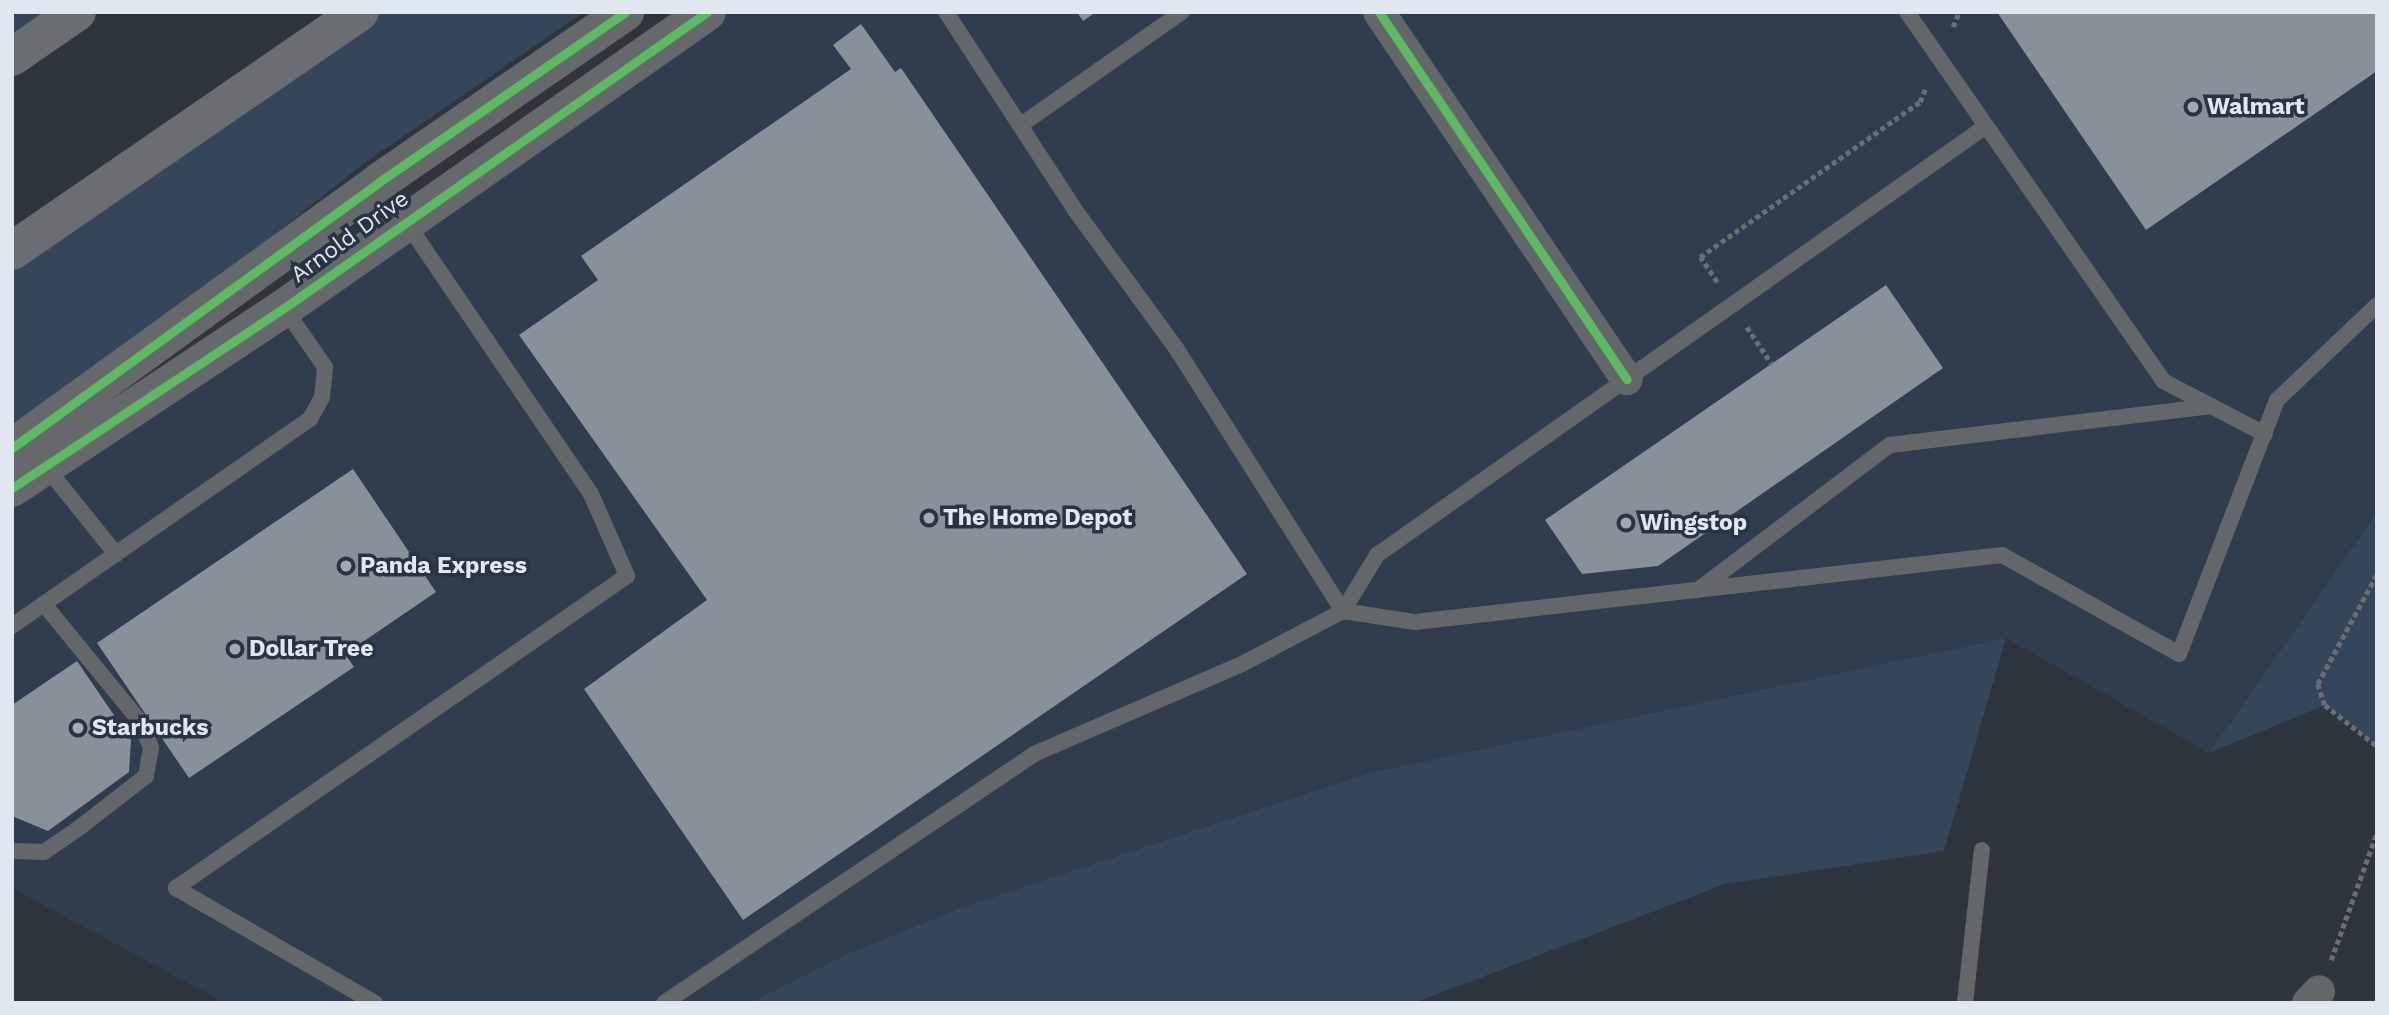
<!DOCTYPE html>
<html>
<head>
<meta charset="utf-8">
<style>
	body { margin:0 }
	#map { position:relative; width:2389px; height:1015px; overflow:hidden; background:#2f353c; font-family:"Work Sans",sans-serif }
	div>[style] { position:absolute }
	.built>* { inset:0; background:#2f3d4e }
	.green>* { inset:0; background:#35455a }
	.building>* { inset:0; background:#88909a }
	.path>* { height:4.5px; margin-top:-2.25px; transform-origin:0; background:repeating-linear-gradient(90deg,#6a6d71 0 5px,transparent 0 8.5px) }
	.lane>* { height:16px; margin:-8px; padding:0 8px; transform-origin:8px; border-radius:8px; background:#646769 }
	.street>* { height:32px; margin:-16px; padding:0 16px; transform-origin:16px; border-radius:16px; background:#646769 }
	.secondary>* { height:38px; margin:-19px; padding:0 19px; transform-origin:19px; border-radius:19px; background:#66696c }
	.highway>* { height:38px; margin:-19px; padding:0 19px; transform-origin:19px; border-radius:19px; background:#6a6d72 }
	.cycleway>* { height:9px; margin:-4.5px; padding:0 4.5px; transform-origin:4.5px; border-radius:4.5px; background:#5cba63 }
	.dots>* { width:19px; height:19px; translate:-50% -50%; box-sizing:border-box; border:4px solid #293442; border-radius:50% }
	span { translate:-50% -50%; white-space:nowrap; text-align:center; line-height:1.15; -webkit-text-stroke:7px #293442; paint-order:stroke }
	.poi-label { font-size:23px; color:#e0e7f0; font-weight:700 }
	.left { translate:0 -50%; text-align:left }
	.street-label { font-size:23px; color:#e0e7f0 }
	.frame { position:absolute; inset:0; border:14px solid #e0e7f0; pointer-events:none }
</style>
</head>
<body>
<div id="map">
	<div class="built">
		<i style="clip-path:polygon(707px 12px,2377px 12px,2377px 512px,2209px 753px,2006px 638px,1369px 773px,961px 908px,847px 954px,749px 1003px,225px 1003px,12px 888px,12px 488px)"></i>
	</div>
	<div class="green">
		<i style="clip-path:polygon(12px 12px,77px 12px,12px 57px)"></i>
		<i style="clip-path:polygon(360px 12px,584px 12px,366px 162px,12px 441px,12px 251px)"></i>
		<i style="clip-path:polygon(2377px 512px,2377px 746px,2325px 705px,2209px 753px)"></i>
		<i style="clip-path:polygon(2006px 638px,1944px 851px,1725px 884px,1414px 1003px,749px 1003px,847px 954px,961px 908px,1369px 773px)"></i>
	</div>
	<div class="building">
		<i style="clip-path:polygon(1077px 12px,1096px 12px,1083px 21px)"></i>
		<i style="clip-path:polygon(1997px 12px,2377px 12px,2377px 71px,2146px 230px)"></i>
		<i style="clip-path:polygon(861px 24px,895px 72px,901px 68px,1247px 574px,743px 920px,584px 689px,707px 600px,519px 335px,598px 280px,581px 256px,851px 69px,833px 45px)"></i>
		<i style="clip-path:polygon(1886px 285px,1943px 368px,1658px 566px,1582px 574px,1545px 520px)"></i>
		<i style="clip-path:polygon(353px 469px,436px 592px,345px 654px,354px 667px,189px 778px,97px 643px)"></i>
		<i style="clip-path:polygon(77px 661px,131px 740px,129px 772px,48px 831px,12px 816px,12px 705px)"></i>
	</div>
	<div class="path">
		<i style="left:1953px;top:27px;width:16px;rotate:-68deg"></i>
		<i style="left:1717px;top:282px;width:30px;rotate:-124deg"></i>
		<i style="left:1700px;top:257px;width:269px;rotate:-35.2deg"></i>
		<i style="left:1920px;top:102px;width:16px;rotate:-68deg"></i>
		<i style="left:1747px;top:327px;width:45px;rotate:56deg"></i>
		<i style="left:2377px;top:575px;width:124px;rotate:118.4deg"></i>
		<i style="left:2318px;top:684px;width:22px;rotate:72deg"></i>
		<i style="left:2325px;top:705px;width:66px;rotate:38.3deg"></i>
		<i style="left:2331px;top:960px;width:136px;rotate:-70.2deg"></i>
	</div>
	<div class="lane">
		<i style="left:946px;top:12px;width:236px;rotate:56.9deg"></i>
		<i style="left:1075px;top:210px;width:171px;rotate:53.8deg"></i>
		<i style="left:1176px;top:348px;width:312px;rotate:57.6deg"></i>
		<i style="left:1343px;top:611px;width:66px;rotate:-58.7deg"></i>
		<i style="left:1377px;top:555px;width:745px;rotate:-35.16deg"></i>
		<i style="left:1907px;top:12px;width:449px;rotate:55.2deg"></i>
		<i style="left:2163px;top:381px;width:115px;rotate:27.5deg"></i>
		<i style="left:1021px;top:125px;width:197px;rotate:-35.1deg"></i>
		<i style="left:46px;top:467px;width:112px;rotate:51.2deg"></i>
		<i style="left:1698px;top:590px;width:241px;rotate:-37.1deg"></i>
		<i style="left:1890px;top:445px;width:324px;rotate:-6.9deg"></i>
		<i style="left:12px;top:626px;width:363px;rotate:-34.8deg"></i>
		<i style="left:310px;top:419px;width:25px;rotate:-61deg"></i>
		<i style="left:322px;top:397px;width:30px;rotate:-84deg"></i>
		<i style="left:325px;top:367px;width:72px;rotate:-124.8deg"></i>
		<i style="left:12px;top:851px;width:32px;rotate:2deg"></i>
		<i style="left:44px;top:852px;width:42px;rotate:-34.4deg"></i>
		<i style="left:79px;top:828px;width:85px;rotate:-37.8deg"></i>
		<i style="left:146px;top:776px;width:29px;rotate:-80deg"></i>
		<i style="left:151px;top:747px;width:31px;rotate:-115deg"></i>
		<i style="left:138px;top:719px;width:149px;rotate:-129.3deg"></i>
		<i style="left:375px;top:1003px;width:230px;rotate:-150deg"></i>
		<i style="left:176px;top:888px;width:548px;rotate:-34.68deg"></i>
		<i style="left:627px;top:576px;width:90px;rotate:-113.7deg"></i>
		<i style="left:591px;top:494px;width:329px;rotate:-124.2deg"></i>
		<i style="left:664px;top:1003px;width:446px;rotate:-33.9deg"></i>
		<i style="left:1034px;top:754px;width:227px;rotate:-23.4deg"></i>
		<i style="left:1242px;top:664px;width:114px;rotate:-27.7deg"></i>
		<i style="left:1343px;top:611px;width:73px;rotate:8.7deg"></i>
		<i style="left:1415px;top:622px;width:591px;rotate:-6.51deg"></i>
		<i style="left:2002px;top:555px;width:203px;rotate:29.2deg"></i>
		<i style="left:2179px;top:654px;width:272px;rotate:-68.9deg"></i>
		<i style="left:2277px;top:400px;width:138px;rotate:-43.5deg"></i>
		<i style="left:1965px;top:1003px;width:154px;rotate:-83.7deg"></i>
	</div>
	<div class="street">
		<i style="left:1379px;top:12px;width:443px;rotate:56deg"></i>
		<i style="left:2308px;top:1003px;width:16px;rotate:-47deg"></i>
	</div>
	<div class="secondary">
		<i style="left:12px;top:448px;width:453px;rotate:-35.9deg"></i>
		<i style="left:379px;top:182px;width:299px;rotate:-34.6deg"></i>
		<i style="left:12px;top:488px;width:326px;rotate:-33.5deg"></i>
		<i style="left:284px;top:308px;width:516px;rotate:-34.98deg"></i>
	</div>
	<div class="highway">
		<i style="left:12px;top:57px;width:79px;rotate:-34.7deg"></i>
		<i style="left:12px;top:251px;width:422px;rotate:-34.5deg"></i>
	</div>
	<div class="cycleway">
		<i style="left:1379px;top:12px;width:443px;rotate:56deg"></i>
		<i style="left:12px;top:448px;width:453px;rotate:-35.9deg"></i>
		<i style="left:379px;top:182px;width:299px;rotate:-34.6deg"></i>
		<i style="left:12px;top:488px;width:326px;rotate:-33.5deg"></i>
		<i style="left:284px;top:308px;width:516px;rotate:-34.98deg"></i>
	</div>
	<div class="dots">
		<i style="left:2193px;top:107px;background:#a2a9b1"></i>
		<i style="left:929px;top:518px;background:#a2a9b1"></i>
		<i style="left:1626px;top:523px;background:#a2a9b1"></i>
		<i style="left:346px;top:566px;background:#a2a9b1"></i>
		<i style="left:235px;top:649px;background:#a2a9b1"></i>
		<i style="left:78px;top:728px;background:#a2a9b1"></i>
	</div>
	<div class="poi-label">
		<span class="left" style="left:2207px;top:107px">Walmart</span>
		<span class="left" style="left:943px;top:518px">The Home Depot</span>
		<span class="left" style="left:1640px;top:523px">Wingstop</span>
		<span class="left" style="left:360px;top:566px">Panda Express</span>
		<span class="left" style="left:249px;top:649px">Dollar Tree</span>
		<span class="left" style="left:92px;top:728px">Starbucks</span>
	</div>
	<div class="street-label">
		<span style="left:350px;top:237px;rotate:-36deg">Arnold Drive</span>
	</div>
	<div class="frame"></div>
</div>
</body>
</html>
